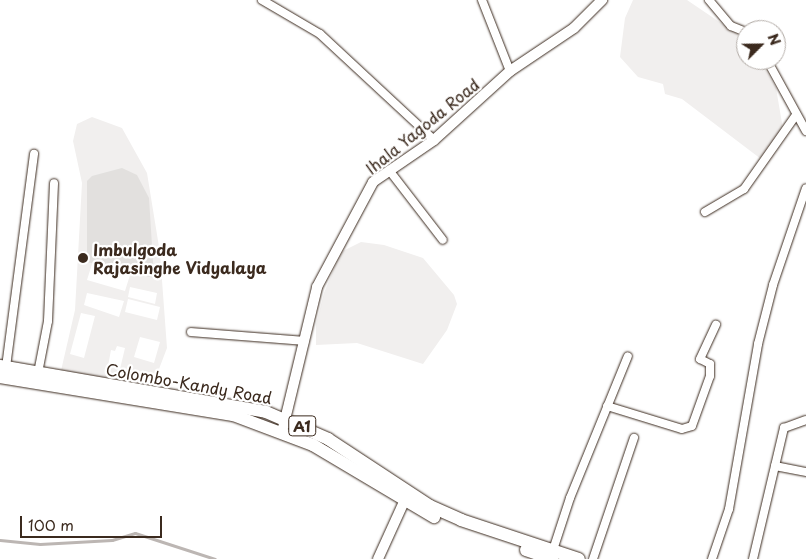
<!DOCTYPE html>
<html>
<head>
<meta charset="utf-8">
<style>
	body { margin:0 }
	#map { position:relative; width:806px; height:559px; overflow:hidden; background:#fff; font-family:"Playpen Sans",sans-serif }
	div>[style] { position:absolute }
	.built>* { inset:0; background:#f1efee }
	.green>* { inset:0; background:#e2e0de }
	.stream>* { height:3px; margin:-1.5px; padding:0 1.5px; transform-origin:1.5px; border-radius:1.5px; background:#bcb6b3 }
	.roads { filter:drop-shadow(0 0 1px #3b2a1e) drop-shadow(0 0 1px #3b2a1e) }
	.minor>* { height:8px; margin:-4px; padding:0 4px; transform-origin:4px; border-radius:4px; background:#fff }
	.tertiary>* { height:10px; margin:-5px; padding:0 5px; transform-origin:5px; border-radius:5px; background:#fff }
	.trunk>* { height:12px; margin:-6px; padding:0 6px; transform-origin:6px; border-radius:6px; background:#fff }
	.dots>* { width:14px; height:14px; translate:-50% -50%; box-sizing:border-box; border:2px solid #fff; border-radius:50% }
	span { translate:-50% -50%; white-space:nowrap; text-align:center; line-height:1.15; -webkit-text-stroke:4.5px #fff; paint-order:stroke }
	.shield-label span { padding:1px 4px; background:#fff; border:1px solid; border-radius:4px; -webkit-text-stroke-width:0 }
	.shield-label { font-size:15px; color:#3b2a1e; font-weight:700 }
	.street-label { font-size:16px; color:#3b2a1e }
	.poi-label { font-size:16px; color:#3b2a1e; font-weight:700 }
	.left { translate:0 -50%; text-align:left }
	.north { position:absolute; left:736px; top:20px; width:50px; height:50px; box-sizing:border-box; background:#fff; border:1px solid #b1aaa5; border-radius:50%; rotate:67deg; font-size:14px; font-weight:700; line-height:20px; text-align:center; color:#3b2a1e }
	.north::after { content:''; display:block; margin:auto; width:18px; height:22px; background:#3b2a1e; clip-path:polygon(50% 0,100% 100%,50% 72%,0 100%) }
	.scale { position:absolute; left:20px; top:516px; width:142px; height:22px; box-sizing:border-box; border:2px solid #3b2a1e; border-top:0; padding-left:6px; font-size:15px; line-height:18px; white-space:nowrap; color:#3b2a1e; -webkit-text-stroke:4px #fff; paint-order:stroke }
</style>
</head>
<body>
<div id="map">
	<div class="built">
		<i style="clip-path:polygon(633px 0,687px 0,746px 40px,746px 60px,760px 60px,776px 88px,783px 129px,761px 159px,682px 99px,665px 94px,663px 84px,638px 77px,620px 57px,625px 18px)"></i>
		<i style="clip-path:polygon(evenodd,92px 117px,122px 128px,147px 173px,160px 253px,167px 348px,159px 369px,161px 390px,60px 375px,75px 310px,82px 183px,73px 141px,77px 124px,92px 117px,92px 264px,130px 275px,125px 291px,87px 280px,92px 264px,92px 117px,130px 287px,157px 293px,155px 304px,128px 297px,130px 287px,92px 117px,87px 293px,124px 301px,119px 317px,84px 305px,87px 293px,92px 117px,128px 299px,160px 307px,157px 320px,125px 312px,128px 299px,92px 117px,81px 313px,95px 316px,84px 358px,70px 354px,81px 313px,92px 117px,140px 337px,160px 342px,154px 363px,134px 357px,140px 337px,92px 117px,117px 346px,125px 348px,120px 369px,108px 366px,111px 350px,115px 351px,117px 346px)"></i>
		<i style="clip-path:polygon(361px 242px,384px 245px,423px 258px,454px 295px,457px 304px,447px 330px,423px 364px,357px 343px,316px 345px,316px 324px,324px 293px,341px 252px)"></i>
	</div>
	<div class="green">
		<i style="clip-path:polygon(122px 168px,137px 175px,149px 198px,154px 278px,87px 262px,87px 181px,92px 176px)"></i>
	</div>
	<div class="stream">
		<i style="left:0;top:540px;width:40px;rotate:5.7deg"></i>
		<i style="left:40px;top:544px;width:72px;rotate:-3.2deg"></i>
		<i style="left:112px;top:540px;width:24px;rotate:-17deg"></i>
		<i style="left:135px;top:533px;width:84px;rotate:18deg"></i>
	</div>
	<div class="roads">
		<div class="minor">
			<i style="left:262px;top:0;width:67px;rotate:30.4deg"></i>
			<i style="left:320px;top:34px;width:156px;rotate:42.9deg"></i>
			<i style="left:482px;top:0;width:76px;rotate:68.5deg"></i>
			<i style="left:709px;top:0;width:34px;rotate:50deg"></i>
			<i style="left:731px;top:26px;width:16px;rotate:22deg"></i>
			<i style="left:767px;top:60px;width:81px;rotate:61.2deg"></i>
			<i style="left:389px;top:170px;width:88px;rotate:52.4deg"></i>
			<i style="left:705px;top:212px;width:45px;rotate:-30.5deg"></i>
			<i style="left:744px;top:189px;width:90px;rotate:-54.9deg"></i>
			<i style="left:191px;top:332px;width:114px;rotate:4.5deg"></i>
			<i style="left:6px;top:367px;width:215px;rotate:-82.5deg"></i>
			<i style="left:38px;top:373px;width:53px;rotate:-79.1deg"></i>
			<i style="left:48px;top:321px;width:138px;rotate:-87.5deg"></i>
			<i style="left:607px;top:406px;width:78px;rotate:17deg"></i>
			<i style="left:682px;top:429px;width:10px;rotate:-17deg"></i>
			<i style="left:692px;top:426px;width:53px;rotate:-70.2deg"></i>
			<i style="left:710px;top:376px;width:12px;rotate:-90deg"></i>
			<i style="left:710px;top:364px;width:11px;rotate:-153deg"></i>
			<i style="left:700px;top:359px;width:38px;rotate:-65deg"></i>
			<i style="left:775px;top:466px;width:32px;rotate:11deg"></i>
			<i style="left:553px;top:550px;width:55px;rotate:-71.9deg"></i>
			<i style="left:570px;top:498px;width:153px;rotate:-67.8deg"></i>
			<i style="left:593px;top:559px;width:128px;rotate:-71.3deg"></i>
			<i style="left:712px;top:559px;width:53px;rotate:-71.2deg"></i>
			<i style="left:729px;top:509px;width:168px;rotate:-80deg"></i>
			<i style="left:758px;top:344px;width:61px;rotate:-75.7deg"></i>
			<i style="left:773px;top:285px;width:102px;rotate:-71.2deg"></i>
			<i style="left:753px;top:559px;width:135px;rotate:-76.7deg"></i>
			<i style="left:784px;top:428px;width:23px;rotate:-20deg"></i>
		</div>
		<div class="tertiary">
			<i style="left:283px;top:428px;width:145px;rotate:-76.4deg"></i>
			<i style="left:317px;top:287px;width:119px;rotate:-61.9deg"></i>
			<i style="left:373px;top:182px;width:74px;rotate:-34.5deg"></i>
			<i style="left:434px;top:140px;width:103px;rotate:-42.2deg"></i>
			<i style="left:510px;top:71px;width:77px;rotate:-33.9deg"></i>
			<i style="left:574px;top:28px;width:40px;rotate:-45deg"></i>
			<i style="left:378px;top:559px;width:70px;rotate:-65.6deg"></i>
		</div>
		<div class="trunk">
			<i style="left:0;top:366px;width:270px;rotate:9.8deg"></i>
			<i style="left:266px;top:412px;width:68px;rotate:23.5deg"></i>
			<i style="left:328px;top:439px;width:122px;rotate:33.3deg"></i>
			<i style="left:430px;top:506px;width:34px;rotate:24deg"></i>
			<i style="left:461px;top:520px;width:124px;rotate:18.3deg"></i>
			<i style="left:0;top:377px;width:236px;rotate:9.3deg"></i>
			<i style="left:233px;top:415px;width:85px;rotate:20.6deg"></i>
			<i style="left:313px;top:445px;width:141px;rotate:30.8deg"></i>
			<i style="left:526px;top:550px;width:28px;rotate:19deg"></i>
		</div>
	</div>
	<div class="dots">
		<i style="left:83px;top:258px;background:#3b2a1e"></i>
	</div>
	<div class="shield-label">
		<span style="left:302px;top:426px">A1</span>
	</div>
	<div class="street-label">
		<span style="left:422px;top:126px;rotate:-39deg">Ihala Yagoda Road</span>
		<span style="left:189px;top:383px;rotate:10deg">Colombo-Kandy Road</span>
	</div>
	<div class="poi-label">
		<span class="left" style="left:93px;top:258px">Imbulgoda<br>Rajasinghe Vidyalaya</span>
	</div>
	<div class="north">N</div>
	<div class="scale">100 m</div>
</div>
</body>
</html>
